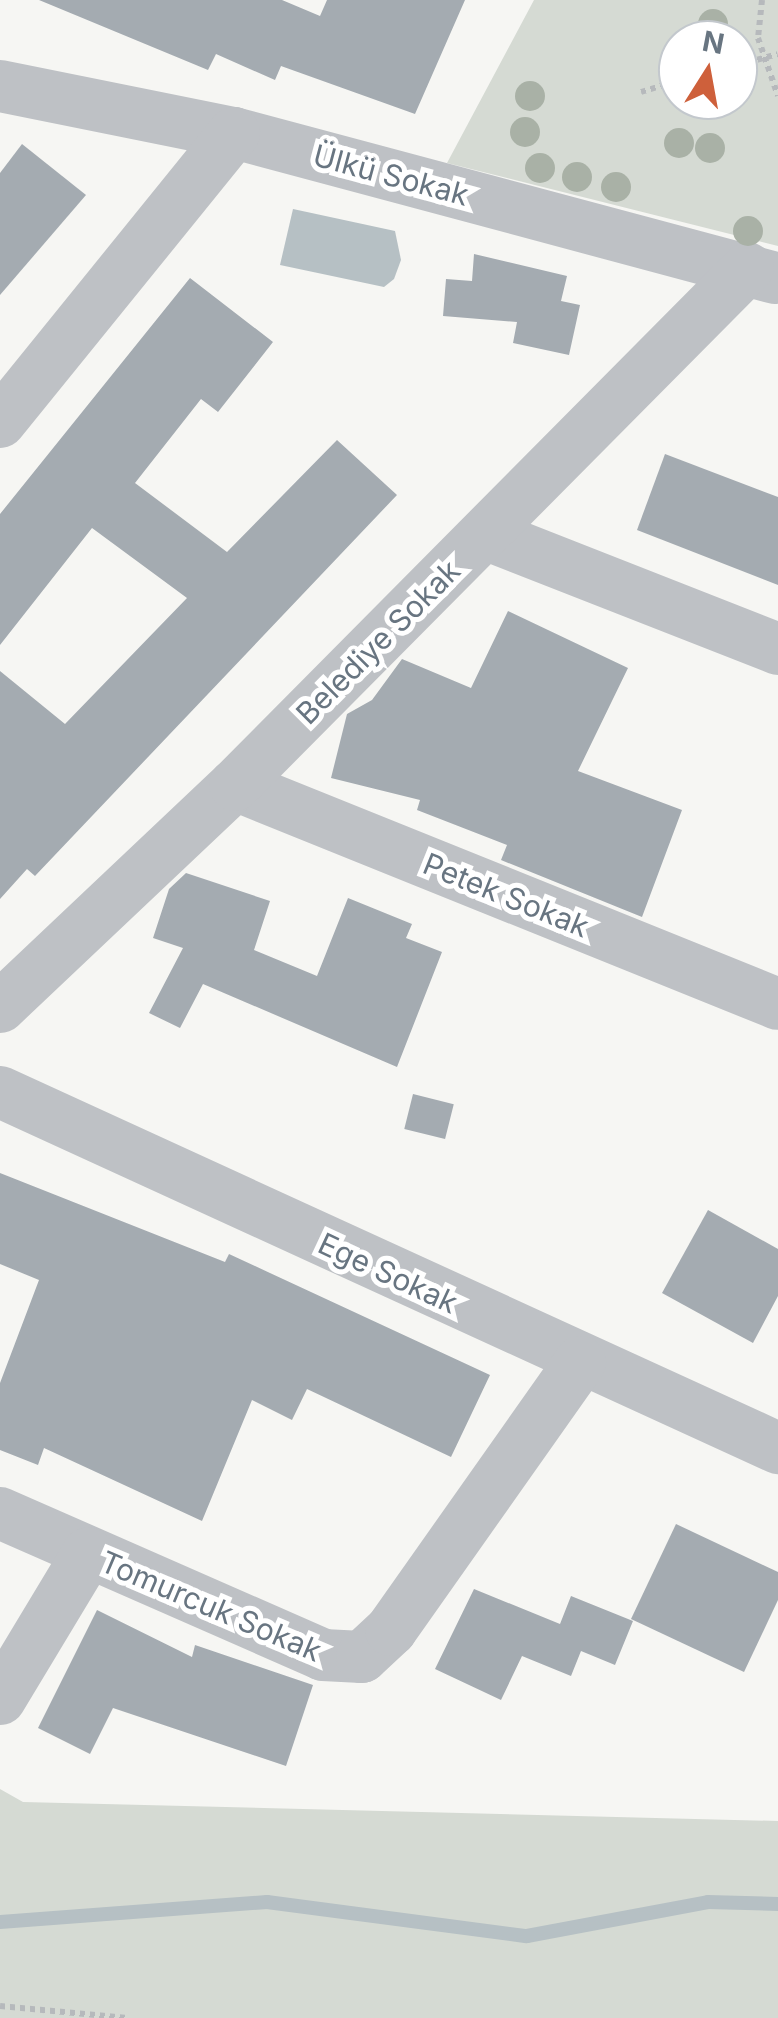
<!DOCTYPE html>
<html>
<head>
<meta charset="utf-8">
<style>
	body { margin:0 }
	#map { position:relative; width:778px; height:2018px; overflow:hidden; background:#f6f6f3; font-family:Inter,sans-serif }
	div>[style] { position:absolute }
	.green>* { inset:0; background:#d5dad3 }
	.water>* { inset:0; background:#b6c0c4 }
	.stream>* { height:14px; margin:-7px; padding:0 7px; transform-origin:7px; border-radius:7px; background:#b6c0c4 }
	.building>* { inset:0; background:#a4abb1; transform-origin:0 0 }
	.path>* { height:6px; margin-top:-3px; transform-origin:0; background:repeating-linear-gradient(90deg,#b6b9bc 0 5px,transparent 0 10px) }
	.street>* { height:52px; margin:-26px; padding:0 26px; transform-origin:26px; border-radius:26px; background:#bec1c5 }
	.trees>* { width:30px; height:30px; margin:-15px; border-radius:50%; background:#a9b1a6 }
	span { translate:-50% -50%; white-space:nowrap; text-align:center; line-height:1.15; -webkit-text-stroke:10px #fff; paint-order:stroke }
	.street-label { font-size:30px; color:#687581 }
	.north { position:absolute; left:658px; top:20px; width:100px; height:100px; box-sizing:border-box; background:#fff; border:2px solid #c3c8cd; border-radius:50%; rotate:11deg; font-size:28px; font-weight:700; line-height:40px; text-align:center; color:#687581 }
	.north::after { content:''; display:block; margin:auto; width:35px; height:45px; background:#ce603b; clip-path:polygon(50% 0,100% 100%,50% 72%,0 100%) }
</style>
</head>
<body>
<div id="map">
	<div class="green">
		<i style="clip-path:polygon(evenodd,534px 0,778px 0,778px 246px,447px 163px,534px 0,678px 40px,738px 40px,738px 100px,678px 100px,678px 40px)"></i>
		<i style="clip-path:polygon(0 1789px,23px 1802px,778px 1821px,778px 2018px,0 2018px)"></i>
	</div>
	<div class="water">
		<i style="clip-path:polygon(293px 209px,395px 231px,401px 260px,394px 279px,384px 287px,280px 265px)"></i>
	</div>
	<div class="stream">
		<i style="left:0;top:1922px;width:268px;rotate:-4.3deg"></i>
		<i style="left:267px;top:1902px;width:262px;rotate:7.5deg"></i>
		<i style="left:527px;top:1936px;width:184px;rotate:-10.6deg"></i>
		<i style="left:708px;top:1902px;width:70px;rotate:1.6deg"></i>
	</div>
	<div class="building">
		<i style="clip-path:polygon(39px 0,282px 0,320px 16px,327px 0,465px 0,415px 114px,281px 66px,275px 80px,216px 54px,208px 70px)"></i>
		<i style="clip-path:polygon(22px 144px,86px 195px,0 295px,0 173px)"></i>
		<i style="clip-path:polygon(474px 254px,567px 276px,561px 301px,580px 305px,569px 355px,513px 343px,517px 322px,443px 316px,446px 279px,472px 281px)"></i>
		<i style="clip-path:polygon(190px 278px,273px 342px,218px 412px,201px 399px,135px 483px,227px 552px,337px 440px,397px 495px,35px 876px,27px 869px,0 899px,0 671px,65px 724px,187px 598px,92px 528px,0 645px,0 514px)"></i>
		<i style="clip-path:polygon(665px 454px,778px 497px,778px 585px,637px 530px)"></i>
		<i style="clip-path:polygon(508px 611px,628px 668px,578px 771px,682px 810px,642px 917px,501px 860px,507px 845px,417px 810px,420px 800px,331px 778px,347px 714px,372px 700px,402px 659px,471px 688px)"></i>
		<i style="clip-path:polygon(186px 873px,270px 901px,254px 950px,317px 976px,348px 898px,412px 924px,406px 938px,442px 952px,397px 1067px,203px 984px,180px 1028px,149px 1013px,183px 948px,153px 938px,169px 889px)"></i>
		<i style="left:413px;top:1094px;width:42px;height:36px;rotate:14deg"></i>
		<i style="clip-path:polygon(0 1173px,225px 1262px,229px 1254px,490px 1375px,451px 1457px,307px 1389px,292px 1420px,252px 1400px,202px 1521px,44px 1448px,38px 1465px,0 1450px,0 1383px,39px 1280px,0 1264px)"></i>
		<i style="clip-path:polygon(708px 1210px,778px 1249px,778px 1296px,753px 1343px,662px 1293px)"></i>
		<i style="clip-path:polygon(676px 1524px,778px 1572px,778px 1600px,744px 1672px,631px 1619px)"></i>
		<i style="clip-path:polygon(474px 1589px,560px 1624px,571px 1596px,633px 1621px,615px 1665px,581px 1651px,571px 1676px,522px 1656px,501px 1700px,435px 1669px)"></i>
		<i style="clip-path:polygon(97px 1610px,192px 1657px,195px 1645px,313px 1685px,286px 1766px,113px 1708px,90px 1754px,38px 1728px)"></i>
	</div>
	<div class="path">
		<i style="left:762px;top:0;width:38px;rotate:96deg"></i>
		<i style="left:758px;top:38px;width:61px;rotate:71deg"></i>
		<i style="left:738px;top:65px;width:41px;rotate:-15.4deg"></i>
		<i style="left:641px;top:92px;width:39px;rotate:-17deg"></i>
		<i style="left:0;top:2006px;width:128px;rotate:5.4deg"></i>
	</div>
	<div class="street">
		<i style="left:0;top:86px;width:239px;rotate:11.4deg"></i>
		<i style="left:234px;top:133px;width:560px;rotate:15deg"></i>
		<i style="left:0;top:422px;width:372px;rotate:-51deg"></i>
		<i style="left:485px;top:534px;width:315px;rotate:21.4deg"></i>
		<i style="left:235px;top:785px;width:585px;rotate:21.96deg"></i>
		<i style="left:0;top:1007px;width:323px;rotate:-43.4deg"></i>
		<i style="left:235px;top:785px;width:728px;rotate:-45.22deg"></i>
		<i style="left:0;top:1092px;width:856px;rotate:24.59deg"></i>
		<i style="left:0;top:1513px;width:353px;rotate:23.7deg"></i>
		<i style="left:323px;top:1655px;width:39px;rotate:3deg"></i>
		<i style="left:362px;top:1657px;width:40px;rotate:-43deg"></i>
		<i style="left:391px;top:1630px;width:328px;rotate:-54.8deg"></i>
		<i style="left:0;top:1699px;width:170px;rotate:-58.9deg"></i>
	</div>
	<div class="trees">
		<i style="left:713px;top:24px"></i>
		<i style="left:530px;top:96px"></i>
		<i style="left:525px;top:132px"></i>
		<i style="left:679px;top:143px"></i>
		<i style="left:710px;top:148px"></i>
		<i style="left:540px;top:168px"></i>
		<i style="left:577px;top:177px"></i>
		<i style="left:616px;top:187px"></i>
		<i style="left:748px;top:231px"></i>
	</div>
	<div class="street-label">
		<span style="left:391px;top:175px;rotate:15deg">Ülkü Sokak</span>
		<span style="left:378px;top:642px;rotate:-45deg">Belediye Sokak</span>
		<span style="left:506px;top:895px;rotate:22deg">Petek Sokak</span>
		<span style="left:388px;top:1273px;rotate:25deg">Ege Sokak</span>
		<span style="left:211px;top:1606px;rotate:23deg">Tomurcuk Sokak</span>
	</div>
	<div class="north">N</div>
</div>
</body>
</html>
